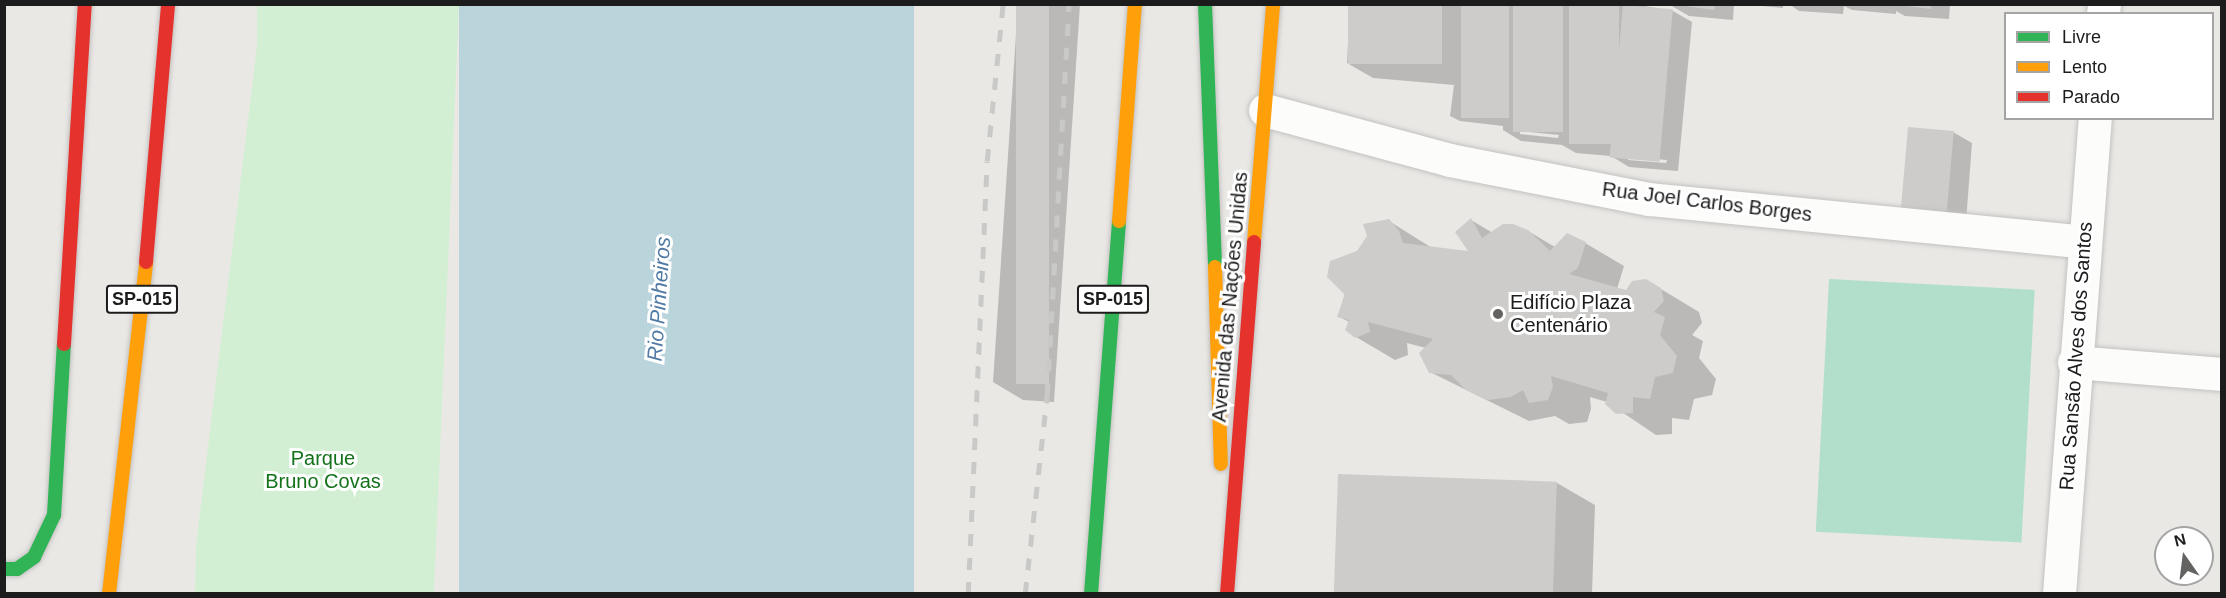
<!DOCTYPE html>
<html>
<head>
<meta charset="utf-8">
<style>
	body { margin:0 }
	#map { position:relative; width:2226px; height:598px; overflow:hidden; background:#eae8e5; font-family:Helvetica,sans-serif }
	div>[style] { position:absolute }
	.park>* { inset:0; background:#d3efd3 }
	.pitch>* { inset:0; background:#b2dfcc; transform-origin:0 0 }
	.water>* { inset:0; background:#bad4dc; transform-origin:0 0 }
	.shadow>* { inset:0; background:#0003 }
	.building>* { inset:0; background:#ceccca; transform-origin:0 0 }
	.roads { filter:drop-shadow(0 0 2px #c3c2c1) drop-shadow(0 0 2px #c3c2c1) }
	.street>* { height:33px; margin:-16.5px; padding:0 16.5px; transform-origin:16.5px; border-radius:16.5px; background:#fcfcfb }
	.fast>* { height:14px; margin:-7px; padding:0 7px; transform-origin:7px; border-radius:7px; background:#30b455 }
	.slow>* { height:14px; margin:-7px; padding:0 7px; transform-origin:7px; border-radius:7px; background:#ff9f0a }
	.jam>* { height:14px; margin:-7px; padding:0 7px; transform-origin:7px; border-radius:7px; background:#e5322d }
	.rail>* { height:4.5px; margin-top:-2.25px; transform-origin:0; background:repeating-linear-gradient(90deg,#c9c9c8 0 12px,transparent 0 24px) }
	.dots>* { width:16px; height:16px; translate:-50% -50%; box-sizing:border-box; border:3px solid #fff; border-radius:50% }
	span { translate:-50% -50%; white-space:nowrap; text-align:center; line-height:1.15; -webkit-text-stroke:6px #fff; paint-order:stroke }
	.shield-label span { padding:2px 4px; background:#fff; border:2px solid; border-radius:4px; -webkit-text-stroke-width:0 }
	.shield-label { font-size:18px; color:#1c1c1c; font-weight:700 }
	.street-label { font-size:20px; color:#1c1c1c }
	.poi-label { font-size:20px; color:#1c1c1c }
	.left { translate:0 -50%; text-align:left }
	.park-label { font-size:20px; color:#13721a }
	.water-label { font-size:21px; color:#507aa4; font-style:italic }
	.frame { position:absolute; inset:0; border:6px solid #1c1c1c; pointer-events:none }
	.legend { position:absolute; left:2004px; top:12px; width:210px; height:108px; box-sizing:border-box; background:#fff; border:2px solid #a4a4a4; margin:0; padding:8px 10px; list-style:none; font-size:18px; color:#1c1c1c }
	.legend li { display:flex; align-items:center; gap:12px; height:30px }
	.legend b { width:30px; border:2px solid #a4a4a4 }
	.north { position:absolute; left:2154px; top:526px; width:60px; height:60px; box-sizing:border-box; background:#fff; border:2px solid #a4a4a4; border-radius:50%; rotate:346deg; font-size:16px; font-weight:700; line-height:24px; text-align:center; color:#1c1c1c }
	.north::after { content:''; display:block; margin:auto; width:21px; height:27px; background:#646362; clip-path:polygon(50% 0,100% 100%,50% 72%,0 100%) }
</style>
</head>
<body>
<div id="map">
	<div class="park">
		<i style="clip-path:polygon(257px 5px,459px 5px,434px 593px,195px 594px,196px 545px,257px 46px)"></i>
	</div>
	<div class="pitch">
		<i style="left:1829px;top:279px;width:206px;height:253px;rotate:3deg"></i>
	</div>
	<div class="water">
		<i style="left:459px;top:5px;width:455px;height:589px"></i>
	</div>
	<div class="shadow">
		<i style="clip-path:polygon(1018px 4px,1080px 4px,1054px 402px,1023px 400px,993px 382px)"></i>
		<i style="clip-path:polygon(evenodd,1350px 4px,1633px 4px,1673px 11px,1692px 22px,1678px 171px,1629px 167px,1611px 156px,1576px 153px,1562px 145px,1521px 141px,1503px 130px,1503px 126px,1460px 121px,1450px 116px,1454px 85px,1373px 78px,1347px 63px,1350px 4px,1520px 131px,1559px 135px,1558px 138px,1520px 134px,1520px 131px,1350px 4px,1628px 157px,1667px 160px,1666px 163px,1628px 160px,1628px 157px)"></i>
		<i style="clip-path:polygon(1734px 4px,1733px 20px,1689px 16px,1670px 5px)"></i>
		<i style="clip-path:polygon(1743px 4px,1783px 4px,1783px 8px)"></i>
		<i style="clip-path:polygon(1789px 4px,1832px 6px,1832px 4px,1950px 4px,1949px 19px,1905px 16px,1896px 11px,1896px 14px,1852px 10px,1844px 6px,1843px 14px,1799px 11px)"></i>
		<i style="clip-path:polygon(1953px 132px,1972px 143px,1965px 235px,1920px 231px)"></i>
		<i style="clip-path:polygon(1471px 220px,1493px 233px,1528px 231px,1555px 247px,1585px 243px,1624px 266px,1617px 289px,1627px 292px,1646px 280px,1699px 312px,1702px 323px,1692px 335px,1703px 341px,1699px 358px,1716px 379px,1712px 395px,1694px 399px,1689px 420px,1672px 418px,1672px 434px,1656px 435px,1607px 402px,1590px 397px,1591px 409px,1587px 422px,1569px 424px,1555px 416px,1529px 421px,1430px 372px,1426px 348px,1407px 343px,1408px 355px,1395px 360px,1356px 337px,1349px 322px,1338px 316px,1358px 252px,1389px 221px,1432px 248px,1471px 253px)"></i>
		<i style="clip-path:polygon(1557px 483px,1595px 505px,1592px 594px,1335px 594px)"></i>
	</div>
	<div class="building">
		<i style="left:1016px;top:4px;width:33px;height:380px"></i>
		<i style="left:1348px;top:4px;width:94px;height:60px"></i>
		<i style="left:1461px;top:4px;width:48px;height:114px"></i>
		<i style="left:1513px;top:4px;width:50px;height:128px"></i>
		<i style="left:1569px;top:4px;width:50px;height:140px"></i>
		<i style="clip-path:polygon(1671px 4px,1715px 4px,1714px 10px)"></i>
		<i style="clip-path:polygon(1890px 4px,1931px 4px,1931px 9px)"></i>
		<i style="left:1623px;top:5px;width:50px;height:153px;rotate:5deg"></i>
		<i style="left:1908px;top:127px;width:46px;height:94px;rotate:5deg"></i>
		<i style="clip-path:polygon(1471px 218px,1482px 238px,1503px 224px,1513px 224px,1528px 230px,1550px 251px,1567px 233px,1586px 242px,1578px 268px,1569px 274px,1626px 290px,1632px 281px,1646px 279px,1661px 288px,1664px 301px,1654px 312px,1665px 317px,1660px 335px,1677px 356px,1673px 373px,1655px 377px,1650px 399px,1633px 397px,1633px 413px,1616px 414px,1605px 404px,1608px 393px,1551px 376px,1553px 387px,1548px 400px,1529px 403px,1523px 390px,1511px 397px,1488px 400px,1466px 390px,1451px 375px,1429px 373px,1419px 353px,1433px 339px,1368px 322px,1370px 332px,1355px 338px,1345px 330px,1349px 320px,1337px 317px,1345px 295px,1327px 277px,1330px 261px,1357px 251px,1367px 236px,1363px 224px,1389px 219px,1399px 231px,1403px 243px,1468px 251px,1455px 232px)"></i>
		<i style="left:1338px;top:474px;width:219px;height:120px;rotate:2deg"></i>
	</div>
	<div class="roads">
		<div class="street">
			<i style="left:2103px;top:14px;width:10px;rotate:-84deg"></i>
			<i style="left:1265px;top:110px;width:192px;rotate:15.1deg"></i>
			<i style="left:1450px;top:160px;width:203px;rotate:11.1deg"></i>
			<i style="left:1649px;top:199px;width:438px;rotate:5.6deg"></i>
			<i style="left:2074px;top:362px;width:148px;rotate:4.6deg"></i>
			<i style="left:2059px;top:594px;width:477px;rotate:-85.7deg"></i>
		</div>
		<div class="fast">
			<i style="left:1205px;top:4px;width:263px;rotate:87.8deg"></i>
			<i style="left:4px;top:569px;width:13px"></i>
			<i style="left:17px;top:569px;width:21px;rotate:-35deg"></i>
			<i style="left:34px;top:557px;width:47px;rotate:-64.5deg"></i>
			<i style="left:54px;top:515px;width:171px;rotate:-86.7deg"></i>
			<i style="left:1091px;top:594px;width:374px;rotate:-85.7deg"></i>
		</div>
		<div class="slow">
			<i style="left:1119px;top:221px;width:218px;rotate:-85.8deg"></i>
			<i style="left:1254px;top:242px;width:239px;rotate:-85.4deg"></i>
			<i style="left:1215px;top:267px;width:197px;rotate:88.3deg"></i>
			<i style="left:109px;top:594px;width:334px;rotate:-83.6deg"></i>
		</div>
		<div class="jam">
			<i style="left:146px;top:262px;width:259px;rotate:-85.1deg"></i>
			<i style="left:64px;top:344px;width:341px;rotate:-86.5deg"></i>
			<i style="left:1227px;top:594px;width:353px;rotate:-85.6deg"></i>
		</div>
	</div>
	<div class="rail">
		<i style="left:968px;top:594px;width:433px;rotate:-87.5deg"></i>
		<i style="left:987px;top:161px;width:158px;rotate:-84.2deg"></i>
		<i style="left:1025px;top:594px;width:200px;rotate:-83.7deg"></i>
		<i style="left:1047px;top:395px;width:392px;rotate:-86.8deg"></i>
	</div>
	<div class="dots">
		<i style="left:1498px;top:314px;background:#646362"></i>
	</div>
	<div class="shield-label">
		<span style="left:142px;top:299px">SP-015</span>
		<span style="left:1113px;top:299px">SP-015</span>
	</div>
	<div class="street-label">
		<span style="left:1707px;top:202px;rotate:7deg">Rua Joel Carlos Borges</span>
		<span style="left:1230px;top:297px;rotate:-85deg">Avenida das Nações Unidas</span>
		<span style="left:2076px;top:356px;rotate:-86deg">Rua Sansão Alves dos Santos</span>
	</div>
	<div class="poi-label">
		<span class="left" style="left:1510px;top:314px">Edifício Plaza<br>Centenário</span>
	</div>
	<div class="park-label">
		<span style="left:323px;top:470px">Parque<br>Bruno Covas</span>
	</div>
	<div class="water-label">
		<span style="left:659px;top:299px;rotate:-86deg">Rio Pinheiros</span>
	</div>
	<div class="frame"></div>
	<ul class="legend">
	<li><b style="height:8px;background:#30b455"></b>Livre</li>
	<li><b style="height:8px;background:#ff9f0a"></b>Lento</li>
	<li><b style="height:8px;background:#e5322d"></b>Parado</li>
	</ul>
	<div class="north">N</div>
</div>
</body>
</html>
